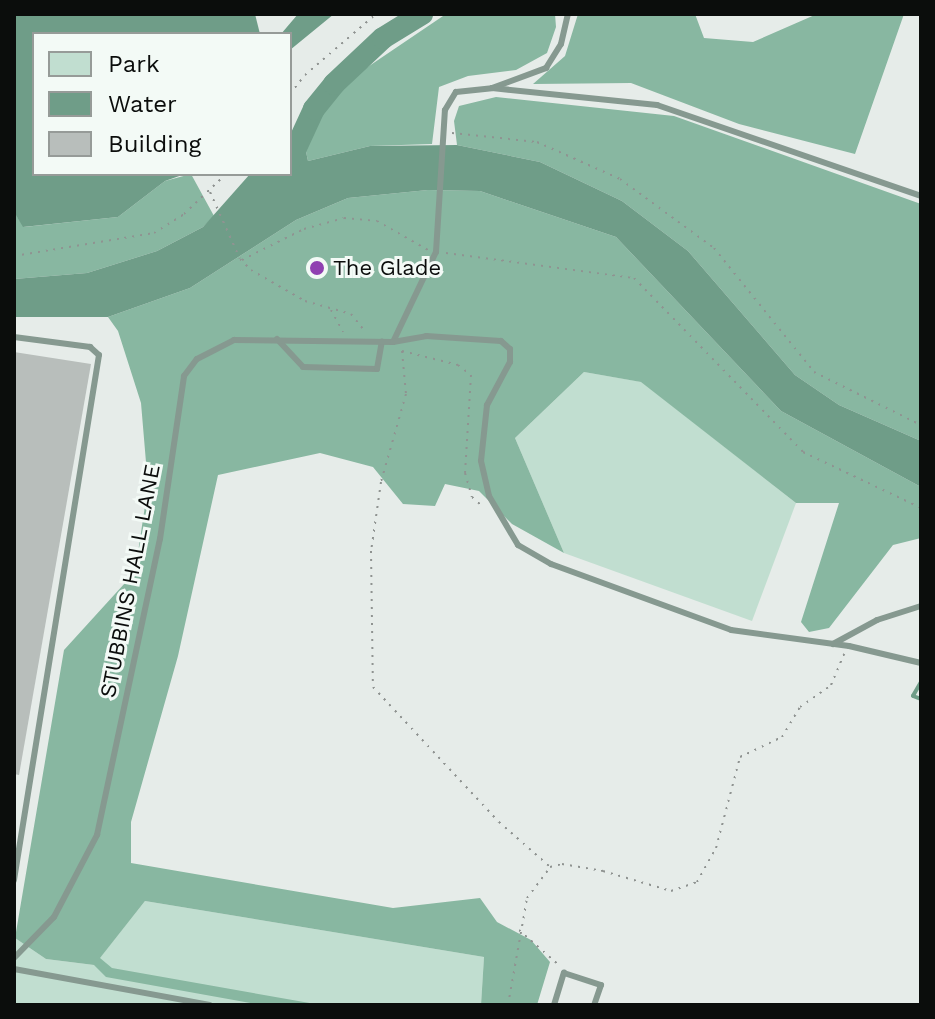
<!DOCTYPE html>
<html>
<head>
<meta charset="utf-8">
<style>
	body { margin:0 }
	#map { position:relative; width:935px; height:1019px; overflow:hidden; background:#e6ece9; font-family:"Work Sans",sans-serif }
	div>[style] { position:absolute }
	.green>* { inset:0; background:#c1ded0 }
	.forest>* { inset:0; background:#88b7a1 }
	.water>* { inset:0; background:#6f9d88 }
	.stream>* { height:4px; margin:-2px; padding:0 2px; transform-origin:2px; border-radius:2px; background:#6f9d88 }
	.river>* { height:22px; margin:-11px; padding:0 11px; transform-origin:11px; border-radius:11px; background:#6f9d88 }
	.building>* { inset:0; background:#b8bebb }
	.path>* { height:2px; margin-top:-1px; transform-origin:0; background:repeating-linear-gradient(90deg,#8f9391 0 2px,transparent 0 8px) }
	.lane>* { height:6px; margin:-3px; padding:0 3px; transform-origin:3px; border-radius:3px; background:#869990 }
	.dots>* { width:22px; height:22px; translate:-50% -50%; box-sizing:border-box; border:4px solid #f3faf6; border-radius:50% }
	span { translate:-50% -50%; white-space:nowrap; text-align:center; line-height:1.15; -webkit-text-stroke:6px #f3faf6; paint-order:stroke }
	.poi-label { font-size:22px; color:#0b0d0c }
	.left { translate:0 -50%; text-align:left }
	.street-label { font-size:22px; color:#0b0d0c }
	.frame { position:absolute; inset:0; border:16px solid #0b0d0c; pointer-events:none }
	.legend { position:absolute; left:32px; top:32px; width:260px; height:144px; box-sizing:border-box; background:#f3faf6; border:2px solid #969b98; margin:0; padding:10px 14px; list-style:none; font-size:24px; color:#0b0d0c }
	.legend li { display:flex; align-items:center; gap:16px; height:40px }
	.legend b { width:40px; border:2px solid #969b98 }
</style>
</head>
<body>
<div id="map">
	<div class="green">
		<i style="clip-path:polygon(584px 372px,642px 382px,796px 503px,752px 621px,564px 553px,515px 438px)"></i>
		<i style="clip-path:polygon(145px 901px,484px 957px,481px 1005px,14px 1005px,15px 938px,46px 959px,94px 965px)"></i>
	</div>
	<div class="forest">
		<i style="clip-path:polygon(446px 14px,555px 14px,556px 27px,547px 53px,516px 70px,468px 76px,439px 87px,432px 144px,370px 146px,308px 161px,304px 142px,344px 83px)"></i>
		<i style="clip-path:polygon(578px 14px,695px 14px,704px 38px,753px 42px,817px 14px,904px 14px,855px 154px,739px 124px,631px 83px,533px 84px,565px 56px)"></i>
		<i style="clip-path:polygon(496px 97px,674px 116px,921px 204px,921px 441px,839px 405px,795px 375px,688px 251px,622px 201px,540px 162px,457px 145px,454px 121px,459px 106px)"></i>
		<i style="clip-path:polygon(191px 174px,214px 216px,203px 227px,157px 251px,87px 273px,14px 279px,14px 212px,24px 227px,118px 217px,165px 181px)"></i>
		<i style="clip-path:polygon(428px 190px,480px 191px,616px 237px,781px 411px,921px 487px,921px 538px,893px 545px,829px 628px,809px 632px,801px 622px,839px 503px,796px 503px,641px 382px,584px 372px,515px 438px,564px 553px,512px 524px,479px 491px,445px 484px,435px 506px,403px 504px,373px 467px,320px 453px,218px 475px,178px 656px,131px 822px,131px 863px,393px 908px,480px 898px,497px 922px,531px 940px,550px 962px,537px 1005px,481px 1005px,484px 957px,145px 901px,100px 958px,112px 968px,321px 1005px,262px 1005px,106px 977px,94px 965px,46px 959px,15px 938px,64px 650px,135px 572px,148px 486px,141px 403px,118px 331px,108px 317px,190px 288px,296px 220px,348px 198px)"></i>
	</div>
	<div class="water">
		<i style="clip-path:polygon(14px 14px,255px 14px,260px 34px,34px 34px,34px 174px,185px 174px,165px 181px,118px 217px,23px 227px,14px 212px)"></i>
		<i style="clip-path:polygon(298px 14px,334px 14px,290px 50px,290px 34px,281px 34px)"></i>
		<i style="clip-path:polygon(290px 140px,304px 142px,308px 161px,370px 146px,457px 145px,540px 162px,622px 201px,688px 251px,795px 375px,839px 405px,921px 441px,921px 487px,781px 411px,616px 237px,480px 191px,428px 190px,348px 198px,296px 220px,190px 288px,108px 317px,14px 317px,14px 279px,87px 273px,157px 251px,203px 227px,250px 174px,290px 174px)"></i>
	</div>
	<div class="stream">
		<i style="left:921px;top:682px;width:16px;rotate:120deg"></i>
		<i style="left:913px;top:696px;width:9px;rotate:21deg"></i>
	</div>
	<div class="river">
		<i style="left:290px;top:161px;width:57px;rotate:-65.2deg"></i>
		<i style="left:314px;top:109px;width:32px;rotate:-51deg"></i>
		<i style="left:334px;top:84px;width:67px;rotate:-43.2deg"></i>
		<i style="left:383px;top:38px;width:46px;rotate:-31.6deg"></i>
	</div>
	<div class="building">
		<i style="clip-path:polygon(14px 352px,91px 364px,19px 775px,14px 774px)"></i>
	</div>
	<div class="path">
		<i style="left:290px;top:94px;width:24px;rotate:-52deg"></i>
		<i style="left:305px;top:75px;width:94px;rotate:-40.7deg"></i>
		<i style="left:452px;top:133px;width:85px;rotate:6deg"></i>
		<i style="left:537px;top:142px;width:91px;rotate:24deg"></i>
		<i style="left:620px;top:179px;width:117px;rotate:36.3deg"></i>
		<i style="left:714px;top:248px;width:159px;rotate:51.1deg"></i>
		<i style="left:814px;top:372px;width:119px;rotate:26.4deg"></i>
		<i style="left:210px;top:192px;width:73px;rotate:65.9deg"></i>
		<i style="left:240px;top:259px;width:16px;rotate:45deg"></i>
		<i style="left:251px;top:270px;width:62px;rotate:29.9deg"></i>
		<i style="left:305px;top:301px;width:48px;rotate:15.8deg"></i>
		<i style="left:351px;top:314px;width:21px;rotate:51deg"></i>
		<i style="left:446px;top:253px;width:190px;rotate:7.6deg"></i>
		<i style="left:634px;top:278px;width:243px;rotate:45.8deg"></i>
		<i style="left:803px;top:452px;width:131px;rotate:25.4deg"></i>
		<i style="left:14px;top:256px;width:142px;rotate:-9.3deg"></i>
		<i style="left:154px;top:233px;width:36px;rotate:-32deg"></i>
		<i style="left:184px;top:214px;width:58px;rotate:-43.6deg"></i>
		<i style="left:242px;top:260px;width:69px;rotate:-26.6deg"></i>
		<i style="left:304px;top:229px;width:41px;rotate:-15.4deg"></i>
		<i style="left:344px;top:218px;width:33px;rotate:5deg"></i>
		<i style="left:377px;top:221px;width:59px;rotate:29.6deg"></i>
		<i style="left:331px;top:310px;width:25px;rotate:61deg"></i>
		<i style="left:402px;top:351px;width:43px;rotate:84.7deg"></i>
		<i style="left:406px;top:394px;width:91px;rotate:105.9deg"></i>
		<i style="left:381px;top:482px;width:70px;rotate:98.2deg"></i>
		<i style="left:371px;top:551px;width:136px;rotate:89.2deg"></i>
		<i style="left:373px;top:687px;width:185px;rotate:47deg"></i>
		<i style="left:499px;top:822px;width:67px;rotate:41.3deg"></i>
		<i style="left:402px;top:351px;width:58px;rotate:14deg"></i>
		<i style="left:458px;top:365px;width:16px;rotate:38deg"></i>
		<i style="left:471px;top:375px;width:98px;rotate:93.5deg"></i>
		<i style="left:465px;top:473px;width:25px;rotate:74deg"></i>
		<i style="left:472px;top:497px;width:15px;rotate:42deg"></i>
		<i style="left:519px;top:930px;width:53px;rotate:41.2deg"></i>
		<i style="left:508px;top:1005px;width:109px;rotate:-79.9deg"></i>
		<i style="left:527px;top:898px;width:39px;rotate:-53deg"></i>
		<i style="left:550px;top:867px;width:12px;rotate:-14deg"></i>
		<i style="left:562px;top:864px;width:42px;rotate:9.7deg"></i>
		<i style="left:603px;top:871px;width:71px;rotate:16.4deg"></i>
		<i style="left:671px;top:891px;width:28px;rotate:-19deg"></i>
		<i style="left:697px;top:882px;width:39px;rotate:-61deg"></i>
		<i style="left:716px;top:848px;width:94px;rotate:-75.2deg"></i>
		<i style="left:740px;top:757px;width:47px;rotate:-25.5deg"></i>
		<i style="left:782px;top:737px;width:35px;rotate:-59deg"></i>
		<i style="left:800px;top:707px;width:38px;rotate:-35deg"></i>
		<i style="left:831px;top:685px;width:34px;rotate:-67deg"></i>
	</div>
	<div class="lane">
		<i style="left:492px;top:88px;width:58px;rotate:-20.3deg"></i>
		<i style="left:546px;top:68px;width:28px;rotate:-58deg"></i>
		<i style="left:561px;top:44px;width:31px;rotate:-77deg"></i>
		<i style="left:14px;top:337px;width:77px;rotate:7.5deg"></i>
		<i style="left:90px;top:347px;width:12px;rotate:42deg"></i>
		<i style="left:99px;top:355px;width:532px;rotate:99.2deg"></i>
		<i style="left:277px;top:339px;width:38px;rotate:47deg"></i>
		<i style="left:303px;top:367px;width:74px;rotate:1.5deg"></i>
		<i style="left:377px;top:369px;width:28px;rotate:-80deg"></i>
		<i style="left:393px;top:342px;width:100px;rotate:-64.5deg"></i>
		<i style="left:436px;top:252px;width:142px;rotate:-86.4deg"></i>
		<i style="left:445px;top:110px;width:21px;rotate:-59deg"></i>
		<i style="left:456px;top:92px;width:36px;rotate:-6deg"></i>
		<i style="left:492px;top:88px;width:166px;rotate:5.9deg"></i>
		<i style="left:657px;top:105px;width:279px;rotate:19deg"></i>
		<i style="left:833px;top:644px;width:50px;rotate:-28.6deg"></i>
		<i style="left:877px;top:620px;width:46px;rotate:-17.7deg"></i>
		<i style="left:14px;top:958px;width:57px;rotate:-45.7deg"></i>
		<i style="left:54px;top:917px;width:93px;rotate:-62.3deg"></i>
		<i style="left:97px;top:835px;width:303px;rotate:-78deg"></i>
		<i style="left:160px;top:539px;width:165px;rotate:-81.6deg"></i>
		<i style="left:184px;top:376px;width:21px;rotate:-53deg"></i>
		<i style="left:197px;top:359px;width:42px;rotate:-27.2deg"></i>
		<i style="left:234px;top:340px;width:159px;rotate:0.7deg"></i>
		<i style="left:393px;top:342px;width:34px;rotate:-10deg"></i>
		<i style="left:426px;top:336px;width:75px;rotate:3.8deg"></i>
		<i style="left:501px;top:341px;width:12px;rotate:42deg"></i>
		<i style="left:510px;top:349px;width:13px;rotate:90deg"></i>
		<i style="left:510px;top:362px;width:49px;rotate:118.1deg"></i>
		<i style="left:487px;top:405px;width:56px;rotate:96.1deg"></i>
		<i style="left:481px;top:461px;width:36px;rotate:77deg"></i>
		<i style="left:489px;top:496px;width:57px;rotate:59.4deg"></i>
		<i style="left:518px;top:545px;width:38px;rotate:30deg"></i>
		<i style="left:551px;top:564px;width:192px;rotate:20.1deg"></i>
		<i style="left:731px;top:630px;width:119px;rotate:7.7deg"></i>
		<i style="left:849px;top:646px;width:74px;rotate:13.3deg"></i>
		<i style="left:14px;top:969px;width:199px;rotate:10.4deg"></i>
		<i style="left:554px;top:1005px;width:34px;rotate:-73deg"></i>
		<i style="left:564px;top:973px;width:39px;rotate:18deg"></i>
		<i style="left:601px;top:985px;width:21px;rotate:109deg"></i>
	</div>
	<div class="dots">
		<i style="left:317px;top:268px;background:#9041b1"></i>
	</div>
	<div class="poi-label">
		<span class="left" style="left:333px;top:268px">The Glade</span>
	</div>
	<div class="street-label">
		<span style="left:130px;top:581px;rotate:-79deg">STUBBINS HALL LANE</span>
	</div>
	<div class="frame"></div>
	<ul class="legend">
	<li><b style="height:22px;background:#c1ded0"></b>Park</li>
	<li><b style="height:22px;background:#6f9d88"></b>Water</li>
	<li><b style="height:22px;background:#b8bebb"></b>Building</li>
	</ul>
</div>
</body>
</html>
